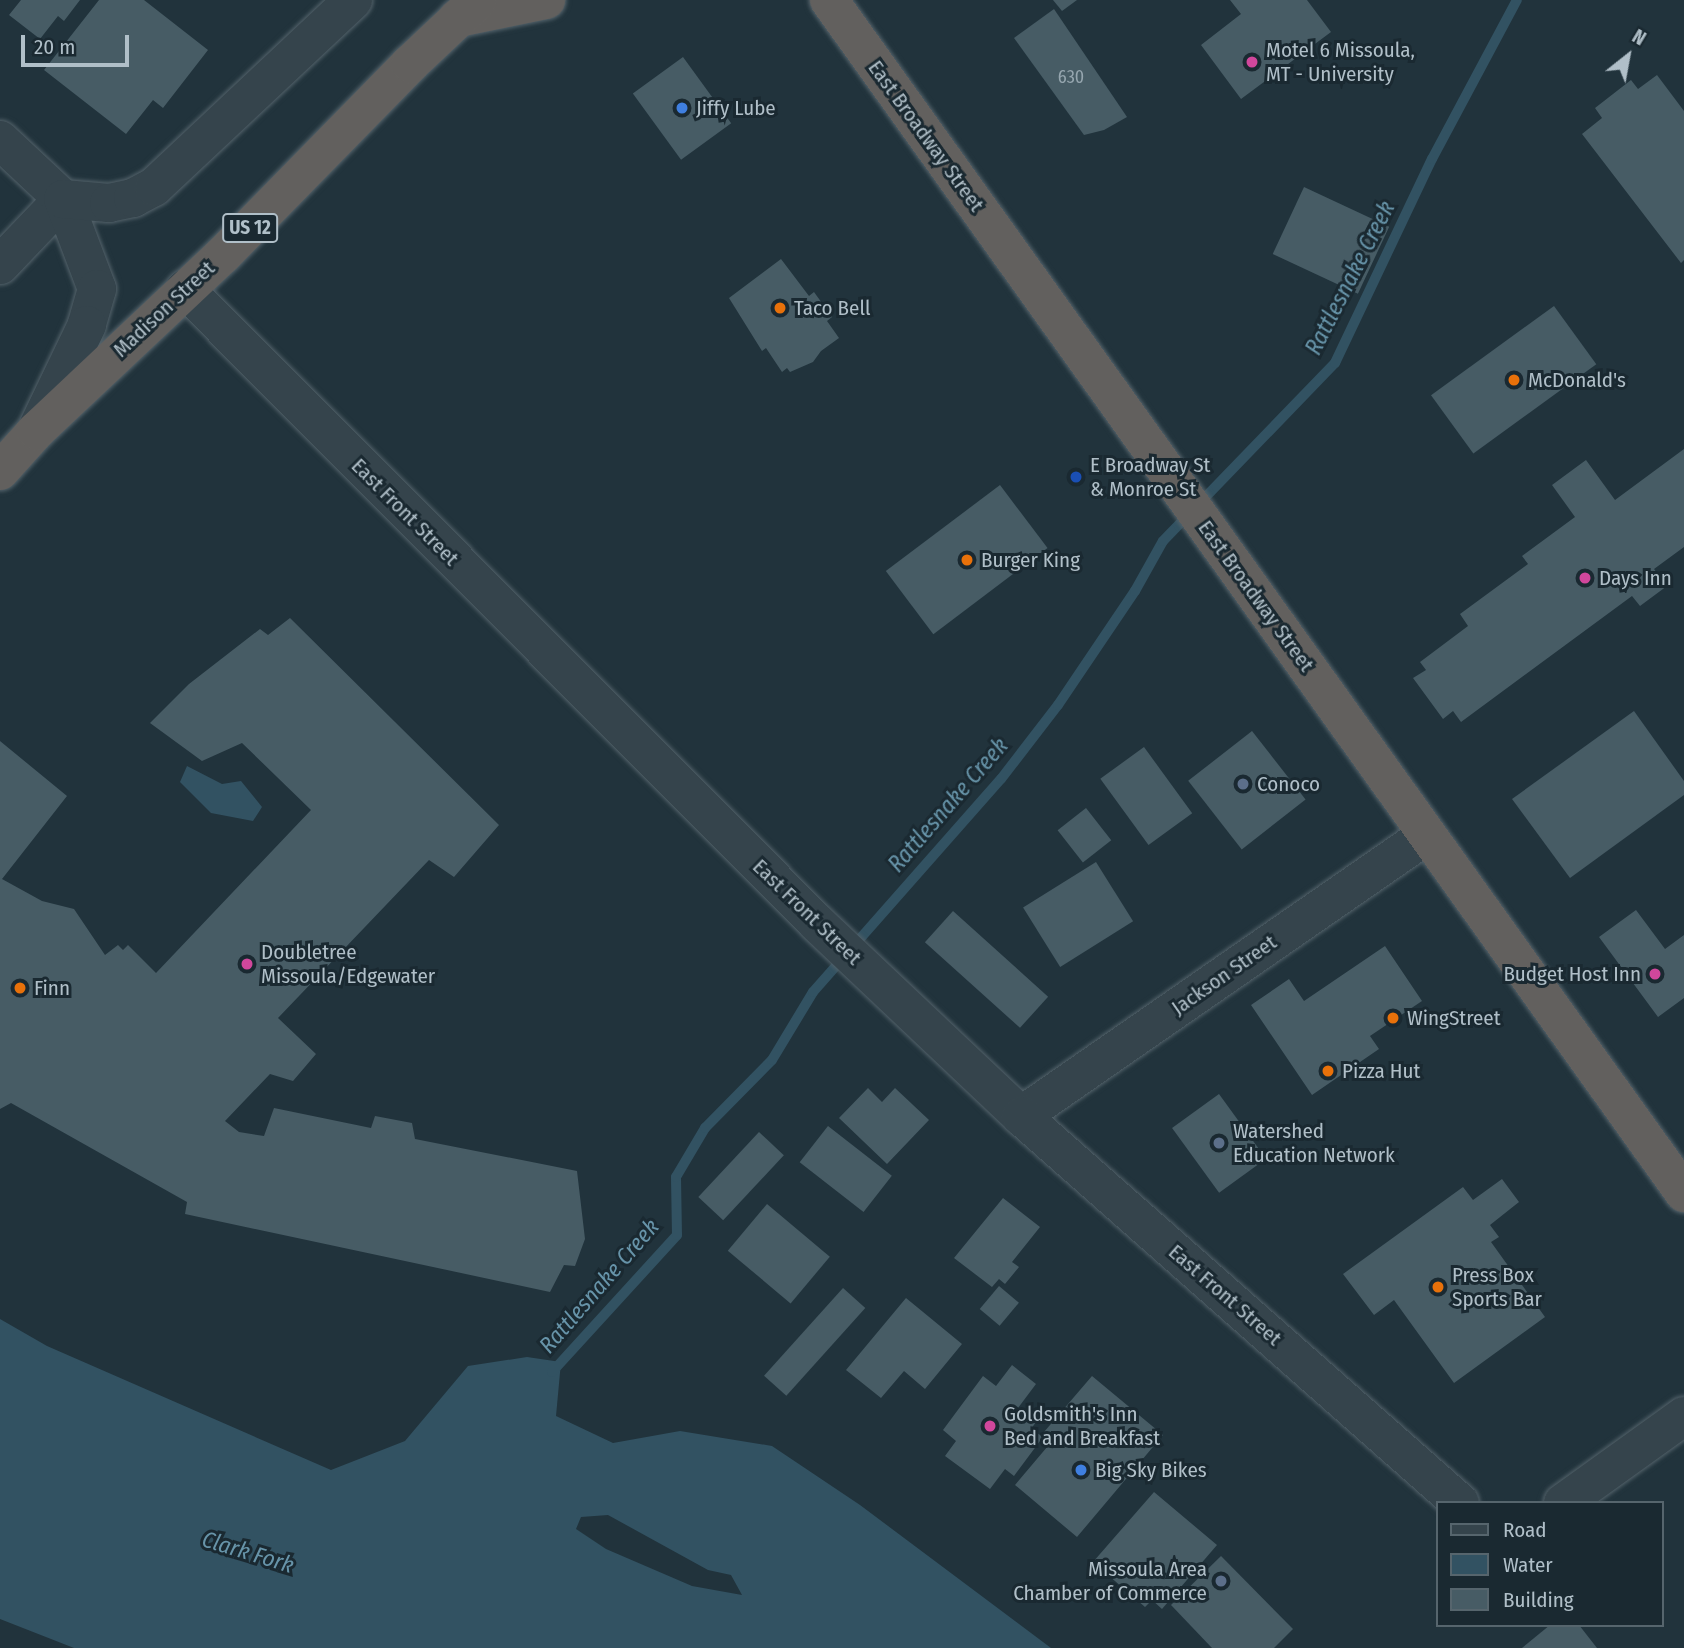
<!DOCTYPE html>
<html>
<head>
<meta charset="utf-8">
<style>
	body { margin:0 }
	#map { position:relative; width:1684px; height:1648px; overflow:hidden; background:#21333c; font-family:"Fira Sans Condensed",sans-serif }
	div>[style] { position:absolute }
	.water>* { inset:0; background:#325262 }
	.stream>* { height:10px; margin:-5px; padding:0 5px; transform-origin:5px; border-radius:5px; background:#325262 }
	.building>* { inset:0; background:#475c65; transform-origin:0 0 }
	.roads { filter:drop-shadow(0 0 2px #53626a) drop-shadow(0 0 2px #53626a) }
	.minor>* { height:38px; margin:-19px; padding:0 19px; transform-origin:19px; border-radius:19px; background:#35444c }
	.tertiary>* { height:38px; margin:-19px; padding:0 19px; transform-origin:19px; border-radius:19px; background:#35444c }
	.trunk>* { height:38px; margin:-19px; padding:0 19px; transform-origin:19px; border-radius:19px; background:#62605e }
	.dots>* { width:19px; height:19px; translate:-50% -50%; box-sizing:border-box; border:4px solid #1a2931; border-radius:50% }
	span { translate:-50% -50%; white-space:nowrap; text-align:center; line-height:1.15; -webkit-text-stroke:6px #1a2931; paint-order:stroke }
	.number-label { font-size:18px; color:#96a6af }
	.number-label span { -webkit-text-stroke-width:0 }
	.shield-label span { padding:2px 5px; background:#1a2931; border:2px solid; border-radius:5px; -webkit-text-stroke-width:0 }
	.shield-label { font-size:19px; color:#b0bfc8; font-weight:700 }
	.poi-label { font-size:21px; color:#b0bfc8 }
	.left { translate:0 -50%; text-align:left }
	.right { translate:-100% -50%; text-align:right }
	.street-label { font-size:21px; color:#b0bfc8 }
	.water-label { font-size:23px; color:#6794a9; font-style:italic }
	.legend { position:absolute; left:1436px; top:1501px; width:228px; height:126px; box-sizing:border-box; background:#1a2931; border:2px solid #56656d; margin:0; padding:9px 12px; list-style:none; font-size:21px; color:#b0bfc8 }
	.legend li { display:flex; align-items:center; gap:14px; height:35px }
	.legend b { width:35px; border:2px solid #56656d }
	.north { position:absolute; left:1593px; top:21px; width:70px; height:70px; -webkit-text-stroke:5px #1a2931; paint-order:stroke; rotate:31deg; font-size:19px; font-weight:700; line-height:28px; text-align:center; color:#b0bfc8 }
	.north::after { content:''; display:block; margin:auto; width:24px; height:32px; background:#b0bfc8; clip-path:polygon(50% 0,100% 100%,50% 72%,0 100%) }
	.scale { position:absolute; left:21px; top:35px; width:108px; height:32px; box-sizing:border-box; border:4px solid #b0bfc8; border-top:0; padding-left:9px; font-size:21px; line-height:24px; white-space:nowrap; color:#b0bfc8; -webkit-text-stroke:5px #1a2931; paint-order:stroke }
</style>
</head>
<body>
<div id="map">
	<div class="water">
		<i style="clip-path:polygon(187px 766px,222px 784px,241px 781px,262px 807px,253px 821px,211px 813px,180px 782px)"></i>
		<i style="clip-path:polygon(evenodd,0 1319px,47px 1346px,331px 1470px,405px 1441px,468px 1366px,527px 1357px,561px 1362px,556px 1416px,613px 1443px,680px 1431px,772px 1446px,860px 1505px,1051px 1648px,74px 1648px,0 1619px,0 1319px,608px 1515px,708px 1570px,731px 1575px,742px 1595px,692px 1586px,606px 1549px,576px 1529px,581px 1517px,608px 1515px)"></i>
	</div>
	<div class="stream">
		<i style="left:552px;top:1372px;width:185px;rotate:-47.6deg"></i>
		<i style="left:677px;top:1235px;width:58px;rotate:-91deg"></i>
		<i style="left:676px;top:1177px;width:57px;rotate:-59.4deg"></i>
		<i style="left:705px;top:1128px;width:95px;rotate:-45.4deg"></i>
		<i style="left:772px;top:1060px;width:79px;rotate:-58.9deg"></i>
		<i style="left:813px;top:992px;width:284px;rotate:-48.6deg"></i>
		<i style="left:1001px;top:779px;width:93px;rotate:-52.4deg"></i>
		<i style="left:1058px;top:705px;width:138px;rotate:-56deg"></i>
		<i style="left:1135px;top:591px;width:57px;rotate:-60.8deg"></i>
		<i style="left:1163px;top:541px;width:248px;rotate:-46deg"></i>
		<i style="left:1335px;top:363px;width:226px;rotate:-64.6deg"></i>
		<i style="left:1432px;top:159px;width:180px;rotate:-61.9deg"></i>
	</div>
	<div class="building">
		<i style="clip-path:polygon(21px 0,80px 0,64px 21px,58px 16px,40px 39px,9px 15px)"></i>
		<i style="clip-path:polygon(99px 0,144px 0,208px 50px,163px 108px,153px 100px,126px 134px,44px 70px)"></i>
		<i style="clip-path:polygon(1053px 0,1077px 0,1062px 11px)"></i>
		<i style="clip-path:polygon(1230px 0,1307px 0,1331px 32px,1241px 99px,1201px 45px,1241px 14px)"></i>
		<i style="clip-path:polygon(1054px 9px,1127px 117px,1104px 130px,1084px 135px,1014px 38px)"></i>
		<i style="left:683px;top:57px;width:82px;height:62px;rotate:54deg"></i>
		<i style="clip-path:polygon(1657px 75px,1684px 111px,1684px 260px,1681px 263px,1582px 134px,1602px 118px,1595px 108px,1631px 80px,1638px 89px)"></i>
		<i style="left:1304px;top:187px;width:94px;height:74px;rotate:25deg"></i>
		<i style="clip-path:polygon(781px 259px,809px 296px,814px 292px,832px 317px,827px 321px,839px 338px,821px 351px,813px 362px,790px 372px,787px 368px,782px 372px,766px 348px,762px 351px,729px 298px)"></i>
		<i style="left:1554px;top:306px;width:72px;height:152px;rotate:54deg"></i>
		<i style="clip-path:polygon(1684px 449px,1684px 547px,1654px 569px,1667px 586px,1640px 606px,1632px 596px,1461px 722px,1453px 711px,1443px 719px,1413px 678px,1426px 670px,1420px 662px,1468px 626px,1460px 614px,1528px 564px,1522px 556px,1575px 517px,1552px 485px,1586px 460px,1615px 500px)"></i>
		<i style="left:1000px;top:485px;width:79px;height:143px;rotate:53deg"></i>
		<i style="clip-path:polygon(290px 618px,499px 825px,454px 877px,429px 860px,278px 1018px,316px 1054px,293px 1081px,270px 1074px,225px 1121px,239px 1132px,264px 1136px,274px 1108px,371px 1128px,375px 1116px,412px 1123px,415px 1139px,577px 1171px,585px 1239px,575px 1266px,564px 1265px,550px 1292px,185px 1214px,187px 1202px,11px 1103px,0 1109px,0 741px,67px 796px,2px 879px,42px 901px,74px 909px,105px 955px,118px 945px,123px 950px,128px 945px,156px 973px,311px 810px,242px 743px,202px 761px,150px 723px,189px 684px,260px 629px,268px 635px)"></i>
		<i style="clip-path:polygon(1634px 711px,1684px 781px,1684px 795px,1570px 878px,1512px 799px)"></i>
		<i style="left:1252px;top:731px;width:87px;height:81px;rotate:52deg"></i>
		<i style="left:1144px;top:747px;width:82px;height:54px;rotate:54deg"></i>
		<i style="left:1086px;top:808px;width:41px;height:36px;rotate:52deg"></i>
		<i style="left:1096px;top:862px;width:70px;height:86px;rotate:58deg"></i>
		<i style="clip-path:polygon(1636px 910px,1665px 949px,1684px 935px,1684px 998px,1658px 1017px,1599px 937px)"></i>
		<i style="left:953px;top:911px;width:128px;height:42px;rotate:42deg"></i>
		<i style="clip-path:polygon(1385px 946px,1422px 1001px,1370px 1036px,1379px 1049px,1312px 1095px,1251px 1005px,1289px 979px,1304px 1001px)"></i>
		<i style="clip-path:polygon(868px 1088px,882px 1102px,895px 1088px,929px 1120px,887px 1164px,839px 1118px)"></i>
		<i style="left:1219px;top:1094px;width:80px;height:58px;rotate:54deg"></i>
		<i style="left:828px;top:1126px;width:81px;height:46px;rotate:38deg"></i>
		<i style="left:759px;top:1132px;width:34px;height:89px;rotate:43deg"></i>
		<i style="clip-path:polygon(1502px 1179px,1519px 1202px,1490px 1225px,1499px 1237px,1491px 1242px,1545px 1317px,1454px 1383px,1394px 1300px,1374px 1315px,1343px 1274px,1463px 1187px,1473px 1200px)"></i>
		<i style="clip-path:polygon(1003px 1198px,1040px 1227px,1012px 1262px,1019px 1267px,1005px 1284px,999px 1279px,992px 1287px,954px 1258px)"></i>
		<i style="left:767px;top:1204px;width:82px;height:61px;rotate:40deg"></i>
		<i style="left:999px;top:1286px;width:26px;height:30px;rotate:40deg"></i>
		<i style="left:843px;top:1288px;width:30px;height:118px;rotate:42deg"></i>
		<i style="clip-path:polygon(906px 1298px,962px 1344px,925px 1389px,904px 1371px,881px 1398px,846px 1370px)"></i>
		<i style="clip-path:polygon(1012px 1365px,1036px 1384px,1018px 1408px,1036px 1422px,1031px 1429px,1043px 1437px,1014px 1476px,1005px 1469px,990px 1489px,945px 1456px,956px 1441px,943px 1430px,983px 1376px,996px 1386px)"></i>
		<i style="clip-path:polygon(1092px 1376px,1163px 1435px,1077px 1537px,1015px 1485px,1053px 1440px,1044px 1432px)"></i>
		<i style="clip-path:polygon(1154px 1492px,1217px 1545px,1162px 1609px,1152px 1600px,1145px 1607px,1093px 1562px)"></i>
		<i style="clip-path:polygon(1221px 1556px,1293px 1629px,1274px 1648px,1212px 1648px,1171px 1605px)"></i>
		<i style="clip-path:polygon(1550px 1625px,1579px 1625px,1597px 1648px,1522px 1648px)"></i>
	</div>
	<div class="roads">
		<div class="minor">
			<i style="left:0;top:265px;width:91px;rotate:-46.3deg"></i>
			<i style="left:1021px;top:1116px;width:494px;rotate:-34.7deg"></i>
		</div>
		<div class="tertiary">
			<i style="left:0;top:140px;width:86px;rotate:43.1deg"></i>
			<i style="left:63px;top:199px;width:96px;rotate:69.3deg"></i>
			<i style="left:97px;top:289px;width:37px;rotate:106deg"></i>
			<i style="left:87px;top:325px;width:115px;rotate:115.7deg"></i>
			<i style="left:63px;top:199px;width:46px;rotate:5deg"></i>
			<i style="left:109px;top:203px;width:25px;rotate:-12deg"></i>
			<i style="left:133px;top:198px;width:24px;rotate:-28deg"></i>
			<i style="left:154px;top:187px;width:273px;rotate:-43.2deg"></i>
			<i style="left:185px;top:289px;width:895px;rotate:45.09deg"></i>
			<i style="left:817px;top:923px;width:281px;rotate:43.4deg"></i>
			<i style="left:1021px;top:1116px;width:585px;rotate:41.4deg"></i>
			<i style="left:1563px;top:1503px;width:149px;rotate:-35.7deg"></i>
		</div>
		<div class="trunk">
			<i style="left:829px;top:0;width:1468px;rotate:54.37deg"></i>
			<i style="left:458px;top:18px;width:90px;rotate:-11.6deg"></i>
			<i style="left:0;top:471px;width:54px;rotate:-48deg"></i>
			<i style="left:36px;top:431px;width:257px;rotate:-43.3deg"></i>
			<i style="left:223px;top:255px;width:267px;rotate:-45.6deg"></i>
			<i style="left:410px;top:64px;width:93px;rotate:-43.3deg"></i>
		</div>
	</div>
	<div class="dots">
		<i style="left:1252px;top:62px;background:#d1479c"></i>
		<i style="left:682px;top:108px;background:#3f7fe0"></i>
		<i style="left:780px;top:308px;background:#e8710a"></i>
		<i style="left:1514px;top:380px;background:#e8710a"></i>
		<i style="left:1076px;top:477px;background:#1a4fb4"></i>
		<i style="left:967px;top:560px;background:#e8710a"></i>
		<i style="left:1585px;top:578px;background:#d1479c"></i>
		<i style="left:1243px;top:784px;background:#5c6f8a"></i>
		<i style="left:247px;top:964px;background:#d1479c"></i>
		<i style="left:1655px;top:974px;background:#d1479c"></i>
		<i style="left:20px;top:988px;background:#e8710a"></i>
		<i style="left:1393px;top:1018px;background:#e8710a"></i>
		<i style="left:1328px;top:1071px;background:#e8710a"></i>
		<i style="left:1219px;top:1143px;background:#5c6f8a"></i>
		<i style="left:1438px;top:1287px;background:#e8710a"></i>
		<i style="left:990px;top:1426px;background:#d1479c"></i>
		<i style="left:1081px;top:1470px;background:#3f7fe0"></i>
		<i style="left:1221px;top:1581px;background:#5c6f8a"></i>
	</div>
	<div class="number-label">
		<span style="left:1071px;top:77px">630</span>
	</div>
	<div class="shield-label">
		<span style="left:250px;top:228px">US 12</span>
	</div>
	<div class="poi-label">
		<span class="left" style="left:1266px;top:62px">Motel 6 Missoula,<br>MT - University</span>
		<span class="left" style="left:696px;top:108px">Jiffy Lube</span>
		<span class="left" style="left:794px;top:308px">Taco Bell</span>
		<span class="left" style="left:1528px;top:380px">McDonald's</span>
		<span class="left" style="left:1090px;top:477px">E Broadway St<br>&amp; Monroe St</span>
		<span class="left" style="left:981px;top:560px">Burger King</span>
		<span class="left" style="left:1599px;top:578px">Days Inn</span>
		<span class="left" style="left:1257px;top:784px">Conoco</span>
		<span class="left" style="left:261px;top:964px">Doubletree<br>Missoula/Edgewater</span>
		<span class="right" style="left:1641px;top:974px">Budget Host Inn</span>
		<span class="left" style="left:34px;top:988px">Finn</span>
		<span class="left" style="left:1407px;top:1018px">WingStreet</span>
		<span class="left" style="left:1342px;top:1071px">Pizza Hut</span>
		<span class="left" style="left:1233px;top:1143px">Watershed<br>Education Network</span>
		<span class="left" style="left:1452px;top:1287px">Press Box<br>Sports Bar</span>
		<span class="left" style="left:1004px;top:1426px">Goldsmith's Inn<br>Bed and Breakfast</span>
		<span class="left" style="left:1095px;top:1470px">Big Sky Bikes</span>
		<span class="right" style="left:1207px;top:1581px">Missoula Area<br>Chamber of Commerce</span>
	</div>
	<div class="street-label">
		<span style="left:926px;top:136px;rotate:54deg">East Broadway Street</span>
		<span style="left:164px;top:309px;rotate:-43deg">Madison Street</span>
		<span style="left:405px;top:512px;rotate:45deg">East Front Street</span>
		<span style="left:1256px;top:596px;rotate:54deg">East Broadway Street</span>
		<span style="left:807px;top:912px;rotate:44deg">East Front Street</span>
		<span style="left:1224px;top:975px;rotate:-35deg">Jackson Street</span>
		<span style="left:1225px;top:1295px;rotate:41deg">East Front Street</span>
	</div>
	<div class="water-label">
		<span style="left:1350px;top:278px;rotate:-63deg">Rattlesnake Creek</span>
		<span style="left:948px;top:805px;rotate:-49deg">Rattlesnake Creek</span>
		<span style="left:599px;top:1286px;rotate:-49deg">Rattlesnake Creek</span>
		<span style="left:248px;top:1552px;rotate:17deg">Clark Fork</span>
	</div>
	<ul class="legend">
	<li><b style="height:9px;background:#35444c"></b>Road</li>
	<li><b style="height:19px;background:#325262"></b>Water</li>
	<li><b style="height:19px;background:#475c65"></b>Building</li>
	</ul>
	<div class="north">N</div>
	<div class="scale">20 m</div>
</div>
</body>
</html>
